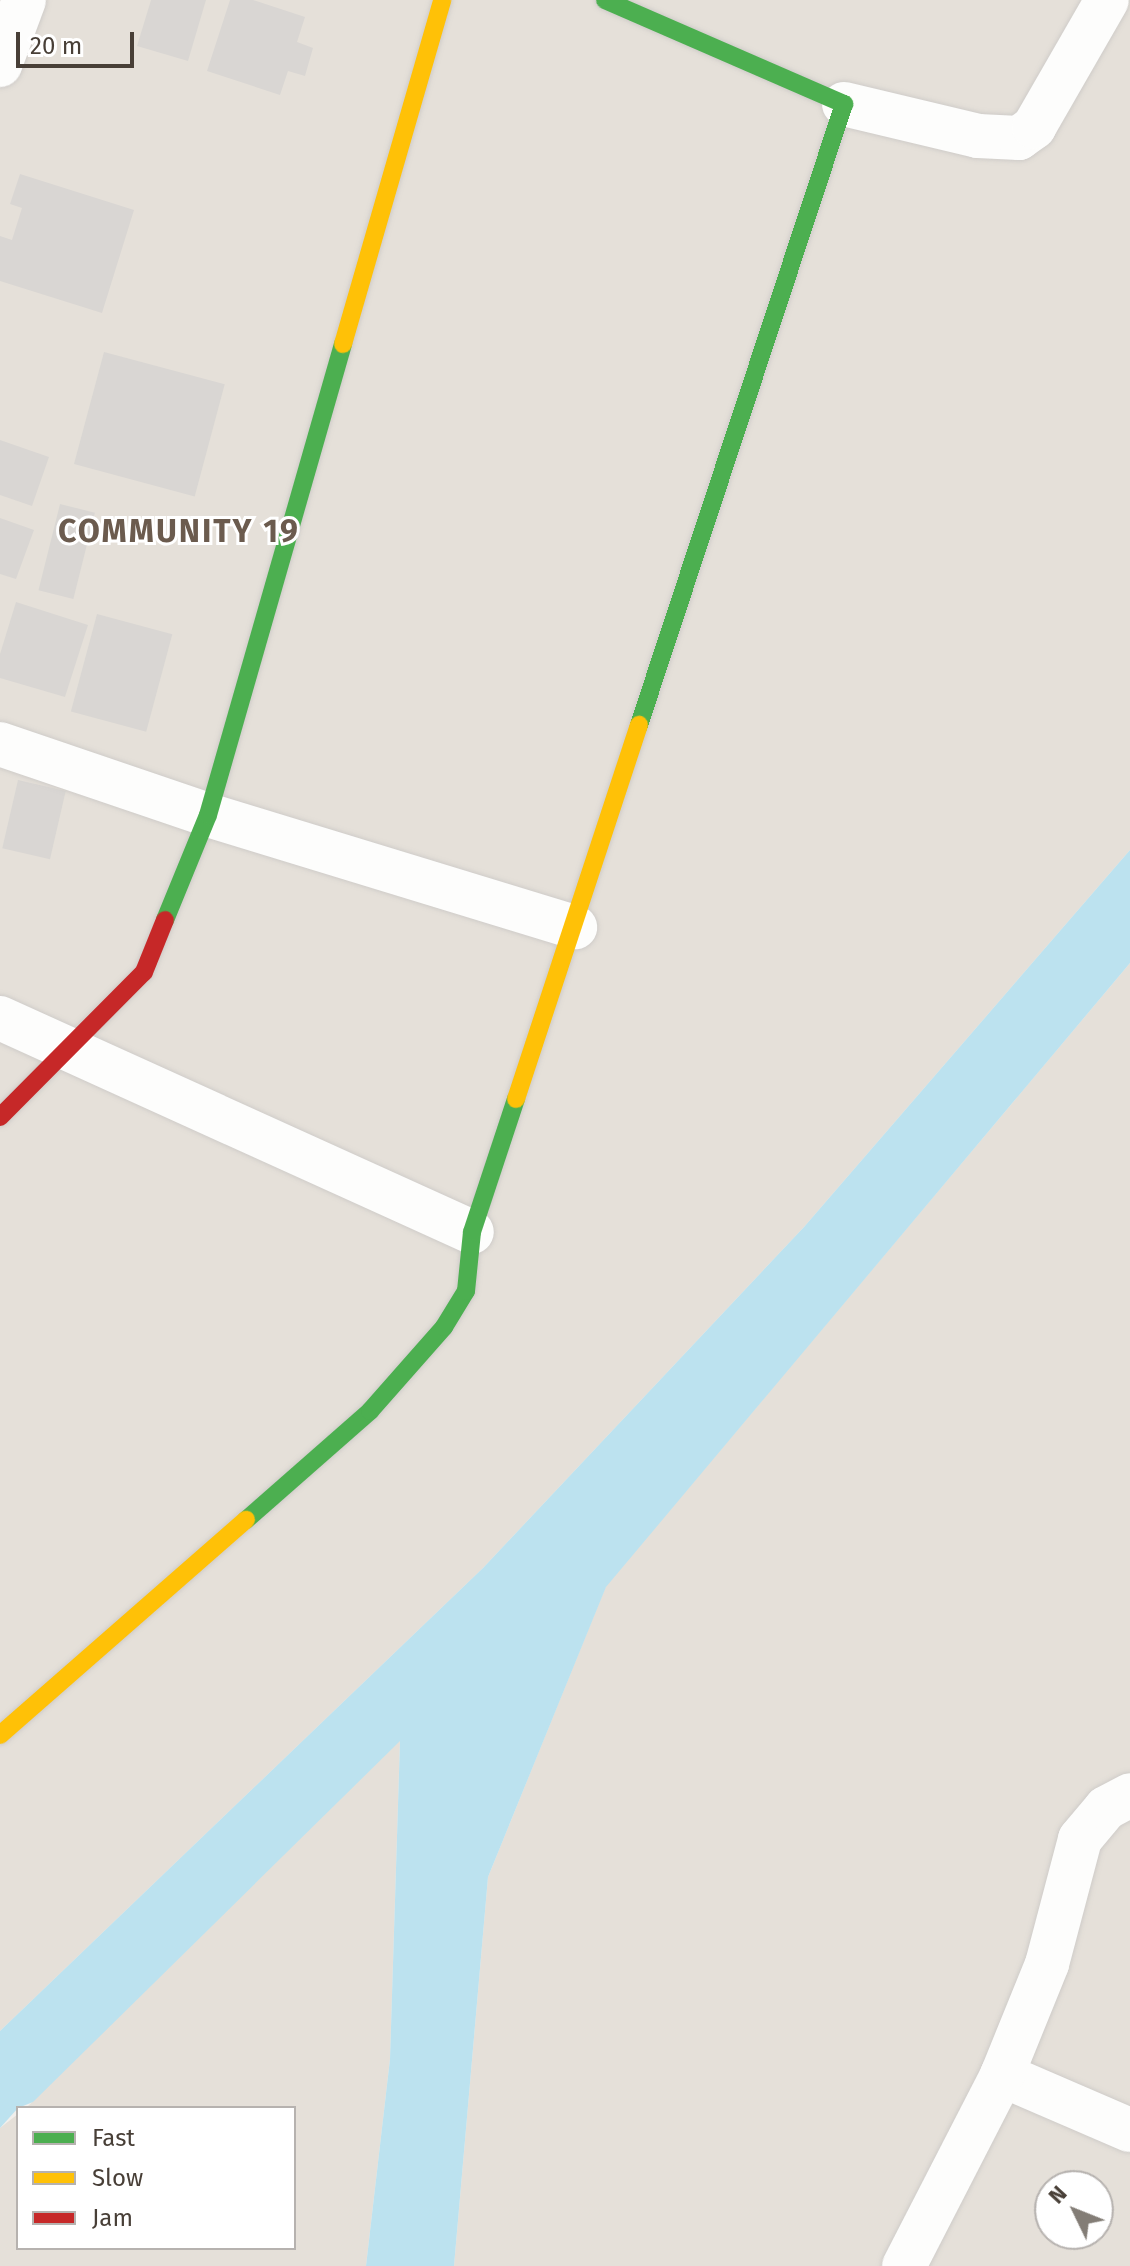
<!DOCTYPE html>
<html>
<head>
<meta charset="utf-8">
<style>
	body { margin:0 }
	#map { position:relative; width:1130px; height:2266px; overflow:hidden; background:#f1efec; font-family:"Fira Sans",sans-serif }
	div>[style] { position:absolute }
	.residential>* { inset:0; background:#e5e0d9 }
	.water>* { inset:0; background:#bce2ef }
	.building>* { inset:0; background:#d9d6d3; transform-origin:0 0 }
	.roads { filter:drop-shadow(0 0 2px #cfccc9) drop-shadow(0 0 2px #cfccc9) }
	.street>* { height:44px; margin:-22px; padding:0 22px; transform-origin:22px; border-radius:22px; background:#fdfdfc }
	.fast>* { height:18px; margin:-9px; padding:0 9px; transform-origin:9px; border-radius:9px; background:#4caf50 }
	.slow>* { height:18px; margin:-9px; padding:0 9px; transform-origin:9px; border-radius:9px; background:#ffc107 }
	.jam>* { height:18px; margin:-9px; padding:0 9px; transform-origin:9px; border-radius:9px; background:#c62828 }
	span { translate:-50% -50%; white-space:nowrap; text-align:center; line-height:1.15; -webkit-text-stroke:6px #fff; paint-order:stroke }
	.district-label { font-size:32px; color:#6b5b4e; font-weight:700; letter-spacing:2px }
	.legend { position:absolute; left:16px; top:2106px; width:280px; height:144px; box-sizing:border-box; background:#fff; border:2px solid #b6b2af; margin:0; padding:10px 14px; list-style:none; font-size:24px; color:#483f37 }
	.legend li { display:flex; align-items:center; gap:16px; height:40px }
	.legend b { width:40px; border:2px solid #b6b2af }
	.north { position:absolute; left:1034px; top:2170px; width:80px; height:80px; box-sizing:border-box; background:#fff; border:2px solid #b6b2af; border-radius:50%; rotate:313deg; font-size:22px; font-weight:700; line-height:32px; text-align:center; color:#483f37 }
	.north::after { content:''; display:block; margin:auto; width:28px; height:36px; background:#837d76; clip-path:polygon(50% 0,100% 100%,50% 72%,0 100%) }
	.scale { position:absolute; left:16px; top:32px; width:118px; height:36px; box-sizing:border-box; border:4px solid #483f37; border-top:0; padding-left:10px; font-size:24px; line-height:28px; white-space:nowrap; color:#483f37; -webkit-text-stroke:6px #fff; paint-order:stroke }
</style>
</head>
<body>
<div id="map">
	<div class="residential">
		<i style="clip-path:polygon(0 0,1130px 0,1130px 850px,804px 1227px,483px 1568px,0 2031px)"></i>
		<i style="clip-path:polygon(evenodd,1130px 963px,1130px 2266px,454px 2266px,488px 1877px,606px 1586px,1130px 963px,1050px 2186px,1098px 2186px,1098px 2234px,1050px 2234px,1050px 2186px)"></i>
		<i style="clip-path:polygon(400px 1740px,390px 2059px,366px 2266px,0 2266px,0 2128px,18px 2114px,18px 2248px,294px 2248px,294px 2108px,26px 2108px)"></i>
	</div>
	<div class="water">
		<i style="clip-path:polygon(1130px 850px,1130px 963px,606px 1587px,488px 1877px,454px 2266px,366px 2266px,390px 2059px,400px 1741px,33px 2102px,18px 2108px,0 2128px,0 2031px,483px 1568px,804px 1227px)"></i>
	</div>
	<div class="building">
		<i style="clip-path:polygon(151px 0,206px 0,188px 61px,137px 46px)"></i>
		<i style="clip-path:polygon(230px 0,253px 0,305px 17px,297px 42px,313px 48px,305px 76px,288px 71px,280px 95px,207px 71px)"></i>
		<i style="clip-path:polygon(20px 174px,134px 210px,102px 313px,0 281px,0 236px,12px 240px,22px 208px,10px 204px)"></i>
		<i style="left:104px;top:352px;width:125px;height:116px;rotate:15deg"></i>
		<i style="clip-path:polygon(0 440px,49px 457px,32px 506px,0 495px)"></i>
		<i style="left:60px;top:504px;width:36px;height:89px;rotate:14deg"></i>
		<i style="clip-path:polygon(0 518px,34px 530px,16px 579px,0 574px)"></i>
		<i style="clip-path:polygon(16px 602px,88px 625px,65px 697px,0 678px,0 654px)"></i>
		<i style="left:97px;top:614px;width:78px;height:101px;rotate:15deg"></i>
		<i style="left:18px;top:780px;width:49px;height:70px;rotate:13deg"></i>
	</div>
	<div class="roads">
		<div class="street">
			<i style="left:0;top:65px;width:69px;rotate:-69.7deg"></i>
			<i style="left:844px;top:104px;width:138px;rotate:13.4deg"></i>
			<i style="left:978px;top:136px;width:41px;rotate:2.8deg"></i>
			<i style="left:1019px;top:138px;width:19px;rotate:-36deg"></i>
			<i style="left:1034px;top:127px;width:146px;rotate:-60.1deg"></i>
			<i style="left:0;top:744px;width:220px;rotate:18.8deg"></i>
			<i style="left:208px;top:815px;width:384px;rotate:17deg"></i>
			<i style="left:0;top:1018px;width:518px;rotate:24.39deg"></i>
			<i style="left:1002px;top:2075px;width:139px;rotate:23.3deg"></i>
			<i style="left:904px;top:2266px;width:215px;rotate:-62.8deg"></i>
			<i style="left:1002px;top:2075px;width:120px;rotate:-67.9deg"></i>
			<i style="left:1047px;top:1964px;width:129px;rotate:-75.2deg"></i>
			<i style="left:1080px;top:1839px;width:40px;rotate:-50deg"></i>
			<i style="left:1106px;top:1808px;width:27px;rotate:-28deg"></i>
		</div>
		<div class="fast">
			<i style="left:605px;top:0;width:261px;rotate:23.5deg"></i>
			<i style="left:844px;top:104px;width:654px;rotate:108.27deg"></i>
			<i style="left:165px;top:920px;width:113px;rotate:-67.7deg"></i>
			<i style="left:208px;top:815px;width:490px;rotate:-74deg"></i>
			<i style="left:246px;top:1520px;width:165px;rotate:-41.3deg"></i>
			<i style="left:370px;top:1411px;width:112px;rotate:-48.6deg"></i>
			<i style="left:444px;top:1327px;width:42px;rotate:-58.6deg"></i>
			<i style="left:466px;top:1291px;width:59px;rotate:-84.2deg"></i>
			<i style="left:472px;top:1232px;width:140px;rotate:-71.7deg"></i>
		</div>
		<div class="slow">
			<i style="left:343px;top:344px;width:358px;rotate:-73.9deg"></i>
			<i style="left:516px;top:1099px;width:394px;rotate:-71.8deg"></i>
			<i style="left:0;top:1735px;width:327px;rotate:-41.2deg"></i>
		</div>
		<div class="jam">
			<i style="left:0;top:1117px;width:204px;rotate:-45.2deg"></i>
			<i style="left:144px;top:972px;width:56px;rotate:-68deg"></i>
		</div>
	</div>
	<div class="district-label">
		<span style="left:179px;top:531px">COMMUNITY 19</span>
	</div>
	<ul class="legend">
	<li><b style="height:10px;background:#4caf50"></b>Fast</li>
	<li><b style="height:10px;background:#ffc107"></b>Slow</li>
	<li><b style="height:10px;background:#c62828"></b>Jam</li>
	</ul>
	<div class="north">N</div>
	<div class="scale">20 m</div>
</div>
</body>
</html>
